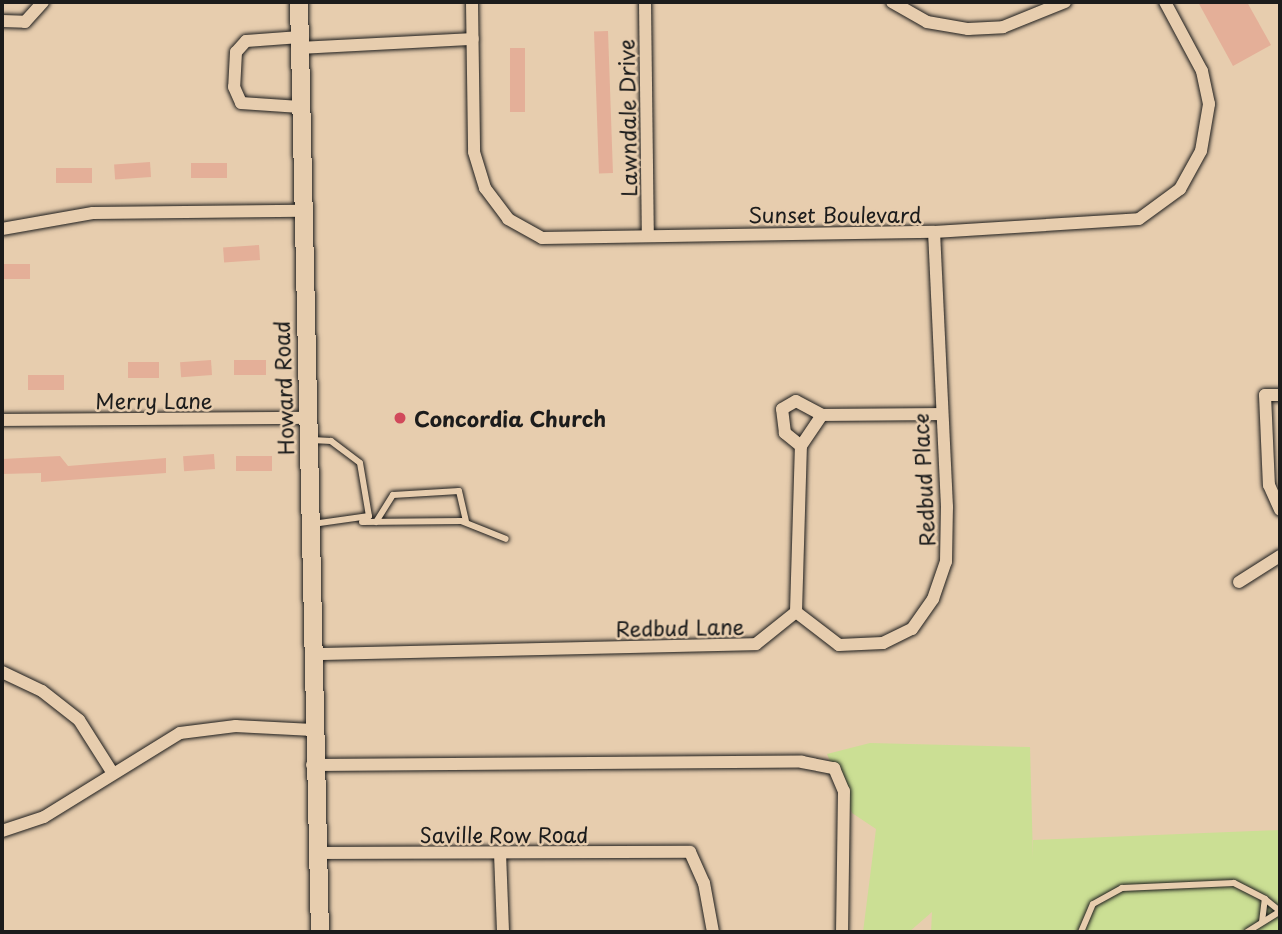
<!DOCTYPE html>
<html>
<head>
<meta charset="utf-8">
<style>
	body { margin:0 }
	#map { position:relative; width:1282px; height:934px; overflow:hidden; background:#e7cdae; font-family:"Playpen Sans",sans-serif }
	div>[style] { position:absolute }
	.green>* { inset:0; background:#cbdf94 }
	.building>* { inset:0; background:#e4af98; transform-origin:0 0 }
	.roads { filter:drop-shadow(0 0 2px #1c1c1c) drop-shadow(0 0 2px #1c1c1c) }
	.lane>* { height:6px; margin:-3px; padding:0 3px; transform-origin:3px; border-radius:3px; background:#e7cdae }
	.street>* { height:12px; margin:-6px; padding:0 6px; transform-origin:6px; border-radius:6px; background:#e7cdae }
	.secondary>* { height:18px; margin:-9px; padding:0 9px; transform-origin:9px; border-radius:9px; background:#e7cdae }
	.dots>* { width:19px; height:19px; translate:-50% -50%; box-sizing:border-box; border:4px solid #e7cdae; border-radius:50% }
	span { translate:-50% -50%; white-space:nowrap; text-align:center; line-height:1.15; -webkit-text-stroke:5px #e7cdae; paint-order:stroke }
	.street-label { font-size:21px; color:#1c1c1c }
	.poi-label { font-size:21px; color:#1c1c1c; font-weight:700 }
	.left { translate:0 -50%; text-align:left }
	.frame { position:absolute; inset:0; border:4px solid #1c1c1c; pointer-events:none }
</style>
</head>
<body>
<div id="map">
	<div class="green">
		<i style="clip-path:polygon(870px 743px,1030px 747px,1033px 858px,1033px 840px,1280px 830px,1280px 932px,931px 932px,932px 912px,909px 932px,863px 932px,876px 829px,852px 813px,827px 754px)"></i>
	</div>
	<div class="building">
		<i style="clip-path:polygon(1198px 2px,1247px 2px,1271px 45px,1233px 66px)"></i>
		<i style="left:608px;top:31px;width:142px;height:14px;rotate:88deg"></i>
		<i style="left:510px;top:48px;width:15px;height:64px"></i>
		<i style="left:150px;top:162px;width:15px;height:36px;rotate:86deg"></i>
		<i style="left:227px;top:163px;width:15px;height:36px;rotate:90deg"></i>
		<i style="left:92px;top:168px;width:15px;height:36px;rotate:90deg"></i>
		<i style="left:259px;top:245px;width:15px;height:36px;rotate:86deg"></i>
		<i style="left:30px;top:264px;width:15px;height:28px;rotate:90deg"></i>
		<i style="left:211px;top:360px;width:15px;height:31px;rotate:86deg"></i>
		<i style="left:234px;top:360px;width:32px;height:15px"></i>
		<i style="left:128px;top:362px;width:31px;height:16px"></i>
		<i style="left:64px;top:375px;width:15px;height:36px;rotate:90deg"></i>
		<i style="left:214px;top:454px;width:15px;height:31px;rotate:86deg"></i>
		<i style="clip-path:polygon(60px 456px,68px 466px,166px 458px,166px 473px,41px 482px,41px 473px,2px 474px,2px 459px)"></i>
		<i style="left:272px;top:456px;width:15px;height:36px;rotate:90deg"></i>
	</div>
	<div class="roads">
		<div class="lane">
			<i style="left:312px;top:440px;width:19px;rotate:3deg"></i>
			<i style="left:331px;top:441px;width:36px;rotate:37deg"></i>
			<i style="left:360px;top:463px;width:54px;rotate:80.4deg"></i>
			<i style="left:369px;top:516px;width:57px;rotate:171.9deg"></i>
			<i style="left:362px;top:522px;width:99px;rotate:-0.6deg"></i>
			<i style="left:461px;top:521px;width:48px;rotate:21.8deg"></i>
			<i style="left:376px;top:522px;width:32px;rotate:-58deg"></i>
			<i style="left:393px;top:495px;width:66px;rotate:-3.5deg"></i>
			<i style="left:459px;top:491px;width:32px;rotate:77deg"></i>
			<i style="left:1262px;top:922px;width:23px;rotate:-83deg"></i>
			<i style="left:1265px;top:899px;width:19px;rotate:39deg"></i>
			<i style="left:1081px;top:932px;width:30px;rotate:-67deg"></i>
			<i style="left:1093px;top:904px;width:33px;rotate:-29deg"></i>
			<i style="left:1122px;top:888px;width:112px;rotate:-2.6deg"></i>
			<i style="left:1234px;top:883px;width:35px;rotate:27deg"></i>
			<i style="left:1247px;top:932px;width:39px;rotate:-32deg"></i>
		</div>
		<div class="street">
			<i style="left:472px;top:2px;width:150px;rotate:89.2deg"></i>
			<i style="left:474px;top:152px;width:38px;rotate:73deg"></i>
			<i style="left:485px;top:188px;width:39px;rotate:53deg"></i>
			<i style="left:508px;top:219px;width:39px;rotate:29deg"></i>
			<i style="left:542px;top:238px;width:392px;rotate:-0.9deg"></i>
			<i style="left:934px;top:232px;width:205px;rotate:-3.6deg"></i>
			<i style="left:1139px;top:219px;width:51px;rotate:-36.2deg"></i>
			<i style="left:1180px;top:189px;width:43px;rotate:-61.1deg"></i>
			<i style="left:1201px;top:151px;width:48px;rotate:-80.3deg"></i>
			<i style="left:1209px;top:104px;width:34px;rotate:-102deg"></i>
			<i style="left:1202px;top:71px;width:78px;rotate:-118.2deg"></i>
			<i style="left:645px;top:2px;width:233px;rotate:89.3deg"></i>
			<i style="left:892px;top:2px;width:40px;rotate:29.7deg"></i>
			<i style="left:927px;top:22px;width:42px;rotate:9.7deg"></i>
			<i style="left:968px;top:29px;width:35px;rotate:-3deg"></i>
			<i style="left:1003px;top:27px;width:67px;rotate:-22deg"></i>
			<i style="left:2px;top:21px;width:23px;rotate:2deg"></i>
			<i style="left:25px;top:22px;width:27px;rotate:-48deg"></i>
			<i style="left:300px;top:37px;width:54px;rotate:175.8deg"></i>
			<i style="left:246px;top:41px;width:15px;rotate:132deg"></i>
			<i style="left:236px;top:52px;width:35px;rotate:93deg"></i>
			<i style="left:234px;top:87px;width:17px;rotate:66deg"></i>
			<i style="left:241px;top:103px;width:59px;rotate:3.9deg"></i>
			<i style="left:300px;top:48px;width:173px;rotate:-3deg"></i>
			<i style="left:2px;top:229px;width:92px;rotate:-10deg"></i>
			<i style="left:93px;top:213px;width:208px;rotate:-0.6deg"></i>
			<i style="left:1280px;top:395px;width:15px;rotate:180deg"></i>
			<i style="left:1265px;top:395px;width:90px;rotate:87.5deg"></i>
			<i style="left:1269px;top:485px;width:27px;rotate:66deg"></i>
			<i style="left:2px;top:420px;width:304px;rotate:-0.4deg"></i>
			<i style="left:801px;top:446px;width:21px;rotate:-141deg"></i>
			<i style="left:785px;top:433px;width:24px;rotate:-97deg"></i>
			<i style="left:782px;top:409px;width:16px;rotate:-30deg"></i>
			<i style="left:796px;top:401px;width:30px;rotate:28deg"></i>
			<i style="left:1239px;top:582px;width:49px;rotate:-32.4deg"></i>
			<i style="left:796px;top:612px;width:54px;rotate:37.5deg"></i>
			<i style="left:839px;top:645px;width:44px;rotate:-2.6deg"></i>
			<i style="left:883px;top:643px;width:32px;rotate:-26deg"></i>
			<i style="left:912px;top:629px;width:37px;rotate:-55deg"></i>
			<i style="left:933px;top:599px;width:39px;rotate:-71deg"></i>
			<i style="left:946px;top:562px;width:55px;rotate:-89deg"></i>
			<i style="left:947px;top:507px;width:275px;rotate:-92.7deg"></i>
			<i style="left:317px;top:654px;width:439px;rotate:-1.3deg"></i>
			<i style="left:756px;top:644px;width:51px;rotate:-38.7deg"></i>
			<i style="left:796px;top:612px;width:166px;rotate:-88.3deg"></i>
			<i style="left:801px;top:446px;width:37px;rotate:-56deg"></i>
			<i style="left:822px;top:415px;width:118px;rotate:-0.5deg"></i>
			<i style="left:2px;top:672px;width:44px;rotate:25.4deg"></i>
			<i style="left:42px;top:691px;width:47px;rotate:38.1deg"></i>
			<i style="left:79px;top:720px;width:62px;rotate:57.6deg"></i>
			<i style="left:312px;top:765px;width:490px;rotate:-0.4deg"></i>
			<i style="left:802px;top:762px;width:33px;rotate:11deg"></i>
			<i style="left:834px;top:768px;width:25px;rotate:67deg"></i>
			<i style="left:844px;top:791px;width:141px;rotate:90.8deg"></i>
			<i style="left:2px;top:831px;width:44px;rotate:-18.4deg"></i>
			<i style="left:44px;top:817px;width:160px;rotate:-31.7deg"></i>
			<i style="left:180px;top:733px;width:56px;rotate:-7.1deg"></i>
			<i style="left:236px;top:726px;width:76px;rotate:3deg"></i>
			<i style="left:318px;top:853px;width:372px;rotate:-0.2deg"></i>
			<i style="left:690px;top:852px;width:34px;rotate:66deg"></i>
			<i style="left:704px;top:883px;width:50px;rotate:79.6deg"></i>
			<i style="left:500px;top:853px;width:79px;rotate:87.8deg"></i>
		</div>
		<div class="secondary">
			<i style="left:299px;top:2px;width:930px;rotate:88.71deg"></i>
		</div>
	</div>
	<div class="dots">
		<i style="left:400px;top:418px;background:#d1495b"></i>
	</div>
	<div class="street-label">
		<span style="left:627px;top:118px;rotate:-91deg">Lawndale Drive</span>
		<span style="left:835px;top:214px">Sunset Boulevard</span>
		<span style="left:283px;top:388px;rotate:-92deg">Howard Road</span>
		<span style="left:154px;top:400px">Merry Lane</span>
		<span style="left:923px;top:480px;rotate:-93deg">Redbud Place</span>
		<span style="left:680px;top:627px;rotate:-1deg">Redbud Lane</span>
		<span style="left:504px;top:834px">Saville Row Road</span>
	</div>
	<div class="poi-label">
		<span class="left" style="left:414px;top:418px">Concordia Church</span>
	</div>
	<div class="frame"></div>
</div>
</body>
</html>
